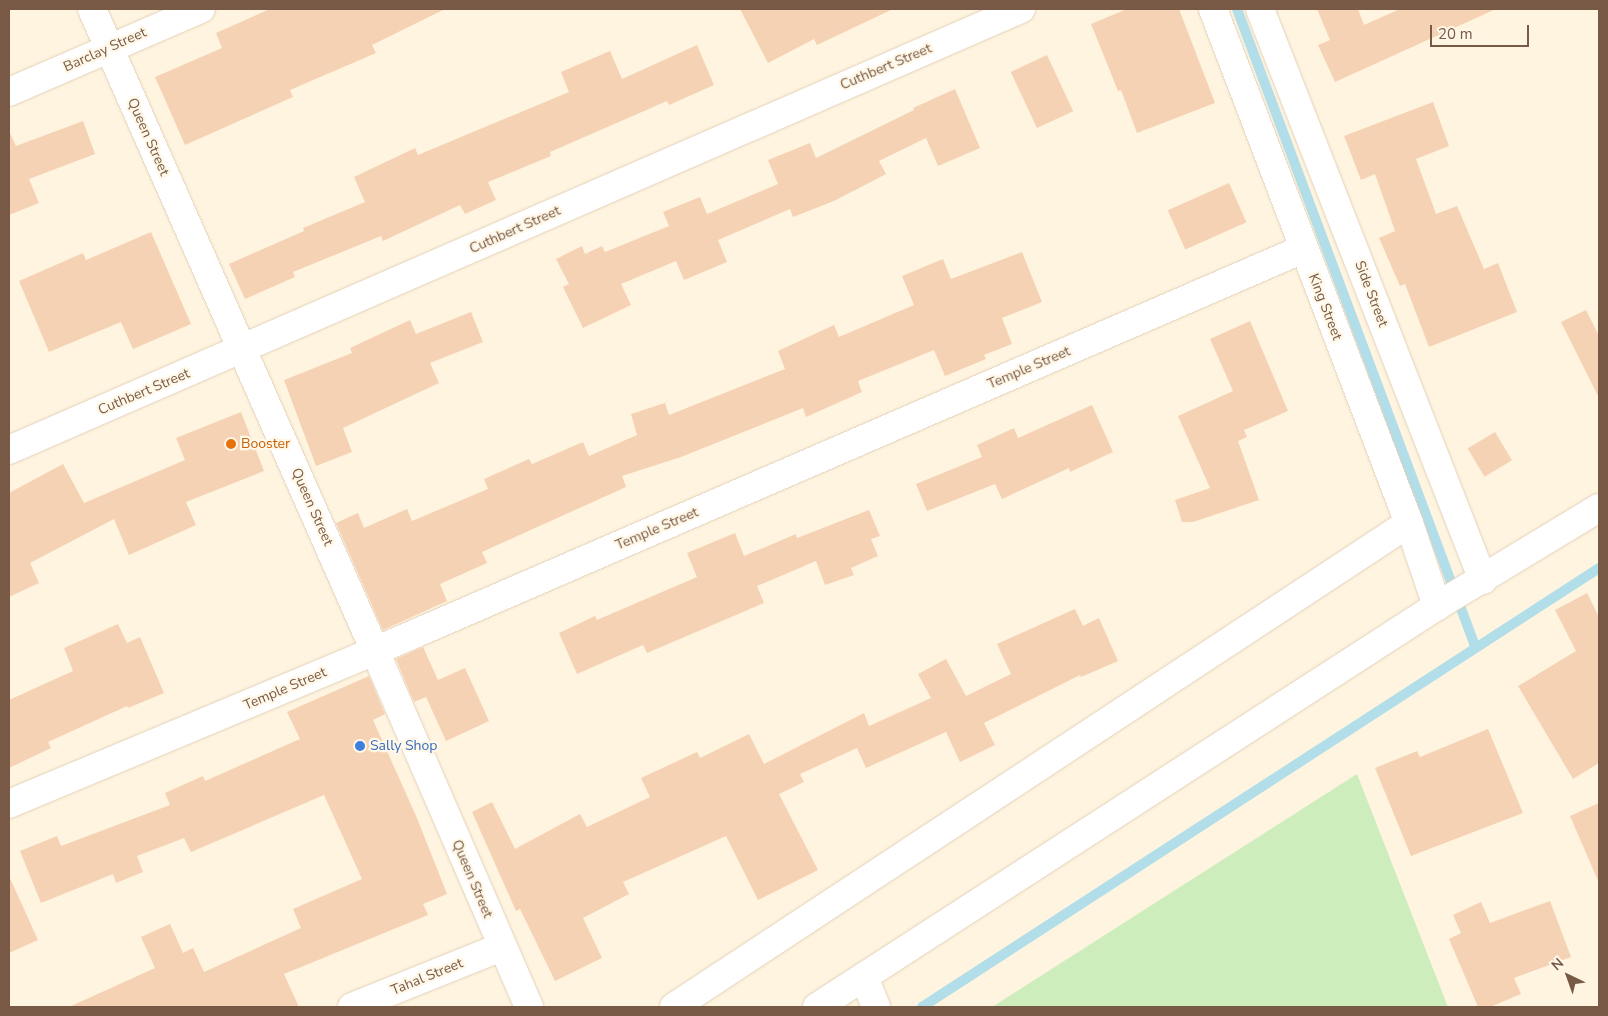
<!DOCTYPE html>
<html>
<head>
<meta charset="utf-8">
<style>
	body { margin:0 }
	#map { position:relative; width:1608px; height:1016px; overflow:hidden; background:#fef4df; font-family:"Nunito Sans",sans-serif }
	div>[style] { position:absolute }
	.green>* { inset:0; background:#cdedbd }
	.stream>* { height:10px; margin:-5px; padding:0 5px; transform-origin:5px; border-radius:5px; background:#b2dee9 }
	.building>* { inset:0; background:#f6d2b4; transform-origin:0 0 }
	.roads { filter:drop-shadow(0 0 1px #e3d0ba) drop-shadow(0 0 1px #e3d0ba) }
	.minor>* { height:28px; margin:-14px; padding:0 14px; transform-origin:14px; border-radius:14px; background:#fff }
	.dots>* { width:14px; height:14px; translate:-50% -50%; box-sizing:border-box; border:2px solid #fff7e7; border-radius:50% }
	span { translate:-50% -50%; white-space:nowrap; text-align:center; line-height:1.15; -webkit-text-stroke:4.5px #fff7e7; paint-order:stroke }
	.street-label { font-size:14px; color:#775945 }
	.food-label { font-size:14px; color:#c56008 }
	.left { translate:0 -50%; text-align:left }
	.shop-label { font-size:14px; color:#366cbe }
	.frame { position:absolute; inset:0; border:10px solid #775945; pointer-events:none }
	.north { position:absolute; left:1543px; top:951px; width:50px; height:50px; -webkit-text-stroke:4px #fff7e7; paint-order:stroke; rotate:318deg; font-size:14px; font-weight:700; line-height:20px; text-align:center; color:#775945 }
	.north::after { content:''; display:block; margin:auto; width:18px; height:22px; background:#775945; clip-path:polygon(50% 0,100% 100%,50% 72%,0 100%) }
	.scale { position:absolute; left:1430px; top:25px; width:99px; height:22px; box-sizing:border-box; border:2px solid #775945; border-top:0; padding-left:6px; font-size:15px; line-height:18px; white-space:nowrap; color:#775945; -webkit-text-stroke:4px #fff7e7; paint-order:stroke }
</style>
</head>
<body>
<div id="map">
	<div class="green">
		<i style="clip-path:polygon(1357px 774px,1448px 1007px,992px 1007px)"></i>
	</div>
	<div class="stream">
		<i style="left:1237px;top:9px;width:680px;rotate:69.51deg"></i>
		<i style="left:922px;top:1007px;width:807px;rotate:-32.96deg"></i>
	</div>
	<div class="building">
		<i style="clip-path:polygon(270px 9px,445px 9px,372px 45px,376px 53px,290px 90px,293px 97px,185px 145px,155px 77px,222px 48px,216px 33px)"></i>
		<i style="clip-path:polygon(740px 9px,893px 9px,817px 45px,814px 39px,768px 63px)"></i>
		<i style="clip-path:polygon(1127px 9px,1179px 9px,1215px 103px,1137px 133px,1121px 90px,1118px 91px,1091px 24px)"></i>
		<i style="clip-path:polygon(1317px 9px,1358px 9px,1364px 25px,1400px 9px,1496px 9px,1335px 82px,1318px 45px,1330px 40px)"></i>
		<i style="clip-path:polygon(697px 45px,714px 85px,669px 105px,667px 101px,550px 152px,551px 156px,488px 182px,496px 200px,465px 214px,460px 205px,383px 241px,381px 236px,293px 272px,295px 277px,245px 299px,229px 264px,304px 231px,303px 228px,365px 202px,354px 177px,415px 148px,418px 155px,569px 92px,561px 72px,610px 51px,622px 79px)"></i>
		<i style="left:1047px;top:55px;width:62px;height:40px;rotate:65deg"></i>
		<i style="clip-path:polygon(955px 89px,980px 148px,938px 166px,926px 138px,879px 161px,886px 174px,834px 201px,793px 217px,790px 209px,718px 240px,727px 262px,684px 280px,676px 261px,621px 284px,631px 305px,583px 328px,563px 287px,569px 284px,556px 259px,582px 246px,585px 254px,602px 246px,605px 252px,669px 226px,663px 212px,700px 197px,707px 214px,778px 184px,768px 160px,810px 143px,816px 158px,914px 110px,913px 108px)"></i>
		<i style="clip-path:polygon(1433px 102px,1449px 146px,1416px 159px,1436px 214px,1457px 206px,1484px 269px,1498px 263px,1517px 312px,1429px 347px,1405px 284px,1400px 286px,1379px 238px,1395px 231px,1375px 174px,1361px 180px,1344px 136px)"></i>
		<i style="clip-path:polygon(83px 121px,95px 154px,29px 179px,39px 203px,9px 215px,9px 131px,16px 146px)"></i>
		<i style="left:1229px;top:183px;width:43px;height:67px;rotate:66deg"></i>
		<i style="clip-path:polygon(151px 232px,191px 324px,133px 349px,121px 322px,49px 352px,19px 281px,83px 253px,86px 260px)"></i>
		<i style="clip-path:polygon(1022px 252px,1042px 302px,1002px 318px,1012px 344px,984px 355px,986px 359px,945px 376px,934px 350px,858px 381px,862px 392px,806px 417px,803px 408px,681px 457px,622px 476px,626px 487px,482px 552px,487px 563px,440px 584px,447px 601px,383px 630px,336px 523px,358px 513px,364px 528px,407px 509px,412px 521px,488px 489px,484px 479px,529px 459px,532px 464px,583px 442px,589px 456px,637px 435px,631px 414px,665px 403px,669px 415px,785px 369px,778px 351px,834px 325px,839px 337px,914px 305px,902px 276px,943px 259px,951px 279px)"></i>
		<i style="clip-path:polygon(1586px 310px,1599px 336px,1599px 398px,1561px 322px)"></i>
		<i style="clip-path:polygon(471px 312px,483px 342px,430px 363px,439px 383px,343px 428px,352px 452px,316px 466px,284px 380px,352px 353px,350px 348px,410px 320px,416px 334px)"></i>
		<i style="clip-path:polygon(1250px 321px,1288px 411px,1244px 430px,1247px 437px,1238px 441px,1259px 500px,1193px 522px,1182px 522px,1175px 500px,1210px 488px,1178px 416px,1233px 391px,1210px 339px)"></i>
		<i style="clip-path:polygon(1092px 405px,1113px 452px,1070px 472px,1069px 468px,1002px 499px,995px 484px,927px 511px,916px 484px,982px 457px,977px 445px,1014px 428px,1018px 438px)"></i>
		<i style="clip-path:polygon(241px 412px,264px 471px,186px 502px,196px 525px,129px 555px,114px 519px,30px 563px,39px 583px,9px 597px,9px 493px,63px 464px,84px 503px,185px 460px,176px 438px)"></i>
		<i style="left:1495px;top:432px;width:33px;height:32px;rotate:59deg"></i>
		<i style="clip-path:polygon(869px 510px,880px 536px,871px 539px,878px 556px,851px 568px,854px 575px,825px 585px,816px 561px,757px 586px,764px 603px,647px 653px,643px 645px,577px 674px,559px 633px,595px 616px,597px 620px,697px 577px,687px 553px,735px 533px,744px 556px,796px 534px,797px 538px)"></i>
		<i style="clip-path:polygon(1587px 593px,1599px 617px,1599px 763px,1573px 779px,1518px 686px,1576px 651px,1555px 610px)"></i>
		<i style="clip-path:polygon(1075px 609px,1083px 626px,1099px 618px,1118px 661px,1081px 677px,1080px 675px,984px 723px,995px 745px,960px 762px,946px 732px,866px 768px,857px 748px,800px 774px,804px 782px,779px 794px,818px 870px,758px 900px,726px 836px,623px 882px,629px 894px,583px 918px,602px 958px,555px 981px,520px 909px,516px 911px,472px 812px,492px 802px,515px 849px,580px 814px,587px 827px,650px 797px,641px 778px,697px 752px,700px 758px,749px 734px,764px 764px,864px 713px,869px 726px,931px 698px,918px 674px,946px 659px,966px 696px,1011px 674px,997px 644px)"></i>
		<i style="clip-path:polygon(118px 624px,127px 643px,140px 637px,164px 693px,128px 708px,127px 706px,48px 742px,51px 748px,9px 768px,9px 700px,73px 671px,64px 648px)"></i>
		<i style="clip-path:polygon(423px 647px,438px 680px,465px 668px,489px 721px,446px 741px,426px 697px,414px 702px,396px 659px)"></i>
		<i style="clip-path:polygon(369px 676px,385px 714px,373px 720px,417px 818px,447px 894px,423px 904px,428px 915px,284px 974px,299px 1007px,69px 1007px,155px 968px,141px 937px,170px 924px,183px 953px,193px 948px,204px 972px,301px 928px,293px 909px,362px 879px,324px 795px,191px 852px,184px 838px,137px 856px,143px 872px,116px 883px,113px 874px,41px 903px,20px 851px,57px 836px,61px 846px,170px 805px,165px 793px,203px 776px,205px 781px,300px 739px,287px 712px)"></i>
		<i style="clip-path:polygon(1488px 729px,1523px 813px,1411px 856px,1375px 768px,1417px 751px,1420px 757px)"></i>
		<i style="clip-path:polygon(1599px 803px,1599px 883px,1570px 816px)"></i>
		<i style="clip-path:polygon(9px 876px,38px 940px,9px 953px)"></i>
		<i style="clip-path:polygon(1550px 901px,1571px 957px,1514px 978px,1521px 994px,1490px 1007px,1478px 1007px,1449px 939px,1461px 933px,1453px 915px,1481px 902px,1490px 923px)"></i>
	</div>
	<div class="roads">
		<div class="minor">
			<i style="left:92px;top:9px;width:702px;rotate:66.21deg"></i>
			<i style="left:375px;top:651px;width:388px;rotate:66.6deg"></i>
			<i style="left:1213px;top:9px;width:550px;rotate:69.13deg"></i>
			<i style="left:1409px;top:523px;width:88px;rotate:71.4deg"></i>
			<i style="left:1260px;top:9px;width:613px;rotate:68.67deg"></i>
			<i style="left:9px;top:92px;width:209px;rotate:-23.4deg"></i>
			<i style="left:9px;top:450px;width:1104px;rotate:-23.55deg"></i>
			<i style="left:9px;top:804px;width:397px;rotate:-22.7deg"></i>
			<i style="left:375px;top:651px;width:1011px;rotate:-23.42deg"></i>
			<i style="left:864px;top:977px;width:32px;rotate:68deg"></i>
			<i style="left:352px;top:1007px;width:161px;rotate:-21.9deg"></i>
			<i style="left:674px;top:1007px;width:880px;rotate:-33.37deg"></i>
			<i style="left:817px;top:1007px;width:738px;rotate:-32.89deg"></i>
			<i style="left:1437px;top:606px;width:189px;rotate:-31.2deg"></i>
		</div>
	</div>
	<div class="dots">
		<i style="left:231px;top:444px;background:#e8710a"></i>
		<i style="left:360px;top:746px;background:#3f7fe0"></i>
	</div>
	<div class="street-label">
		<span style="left:105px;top:50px;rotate:-24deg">Barclay Street</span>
		<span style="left:886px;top:67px;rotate:-23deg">Cuthbert Street</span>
		<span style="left:148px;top:137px;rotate:66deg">Queen Street</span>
		<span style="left:515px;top:230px;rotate:-24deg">Cuthbert Street</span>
		<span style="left:1371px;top:294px;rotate:69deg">Side Street</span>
		<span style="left:1325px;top:307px;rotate:69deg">King Street</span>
		<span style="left:1029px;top:368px;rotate:-23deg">Temple Street</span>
		<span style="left:144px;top:392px;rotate:-23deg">Cuthbert Street</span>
		<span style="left:312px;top:507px;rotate:66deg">Queen Street</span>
		<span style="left:657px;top:529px;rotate:-23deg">Temple Street</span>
		<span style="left:285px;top:689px;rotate:-23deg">Temple Street</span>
		<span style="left:472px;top:879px;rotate:67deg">Queen Street</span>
		<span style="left:427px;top:977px;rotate:-22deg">Tahal Street</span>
	</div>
	<div class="food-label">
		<span class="left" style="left:241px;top:444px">Booster</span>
	</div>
	<div class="shop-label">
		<span class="left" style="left:370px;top:746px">Sally Shop</span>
	</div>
	<div class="frame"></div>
	<div class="north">N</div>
	<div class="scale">20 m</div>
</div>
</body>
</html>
